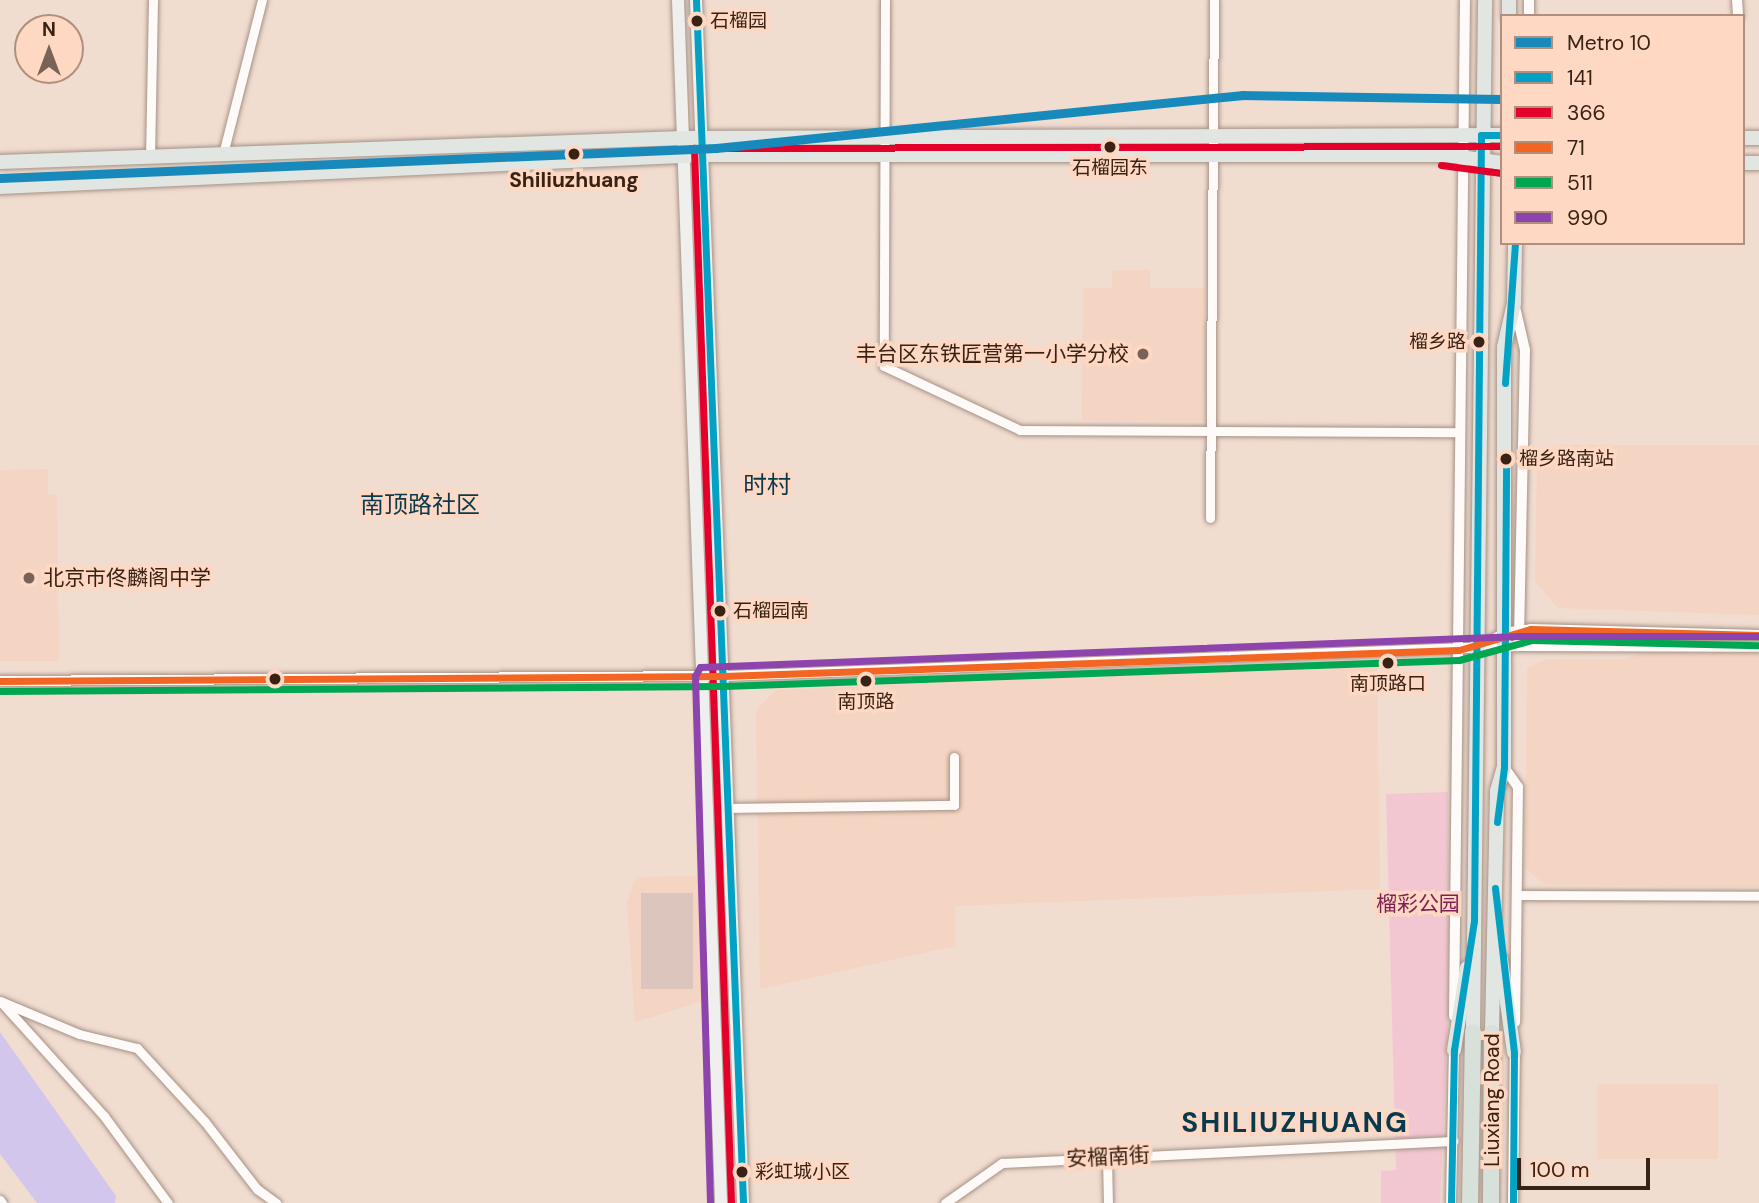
<!DOCTYPE html>
<html>
<head>
<meta charset="utf-8">
<style>
	body { margin:0 }
	#map { position:relative; width:1759px; height:1203px; overflow:hidden; background:#f1dcd0; font-family:"DM Sans","Noto Sans SC",sans-serif }
	div>[style] { position:absolute }
	.built>* { inset:0; background:#f4d4c2; transform-origin:0 0 }
	.green>* { inset:0; background:#f3c7d1 }
	.water>* { inset:0; background:#d2c6ed }
	.building>* { inset:0; background:#dcc5bc; transform-origin:0 0 }
	.roads { filter:drop-shadow(0 0 2px #a59286) drop-shadow(0 0 2px #a59286) }
	.minor>* { height:9px; margin:-4.5px; padding:0 4.5px; transform-origin:4.5px; border-radius:4.5px; background:#fdfaf8 }
	.tertiary>* { height:10px; margin:-5px; padding:0 5px; transform-origin:5px; border-radius:5px; background:#fdfaf8 }
	.secondary>* { height:12px; margin:-6px; padding:0 6px; transform-origin:6px; border-radius:6px; background:#eff0ed }
	.primary>* { height:14px; margin:-7px; padding:0 7px; transform-origin:7px; border-radius:7px; background:#e1e6e2 }
	.trunk>* { height:16px; margin:-8px; padding:0 8px; transform-origin:8px; border-radius:8px; background:#d8e0da }
	.bus-1>* { height:7px; margin:-3.5px; padding:0 3.5px; transform-origin:3.5px; border-radius:3.5px; background:#03a2c5 }
	.bus-2>* { height:7px; margin:-3.5px; padding:0 3.5px; transform-origin:3.5px; border-radius:3.5px; background:#e4002b }
	.bus-3>* { height:7px; margin:-3.5px; padding:0 3.5px; transform-origin:3.5px; border-radius:3.5px; background:#f26522 }
	.bus-4>* { height:7px; margin:-3.5px; padding:0 3.5px; transform-origin:3.5px; border-radius:3.5px; background:#00a651 }
	.bus-5>* { height:7px; margin:-3.5px; padding:0 3.5px; transform-origin:3.5px; border-radius:3.5px; background:#8e44ad }
	.metro-1>* { height:9px; margin:-4.5px; padding:0 4.5px; transform-origin:4.5px; border-radius:4.5px; background:#178abb }
	.dots>* { width:19px; height:19px; translate:-50% -50%; box-sizing:border-box; border:4px solid #fed8c3; border-radius:50% }
	span { translate:-50% -50%; white-space:nowrap; text-align:center; line-height:1.15; -webkit-text-stroke:7px #fed8c3; paint-order:stroke }
	.bus-label { font-size:19px; color:#392214 }
	.left { translate:0 -50%; text-align:left }
	.right { translate:-100% -50%; text-align:right }
	.stop-label { font-size:21px; color:#392214; font-weight:700 }
	.poi-label { font-size:21px; color:#392214 }
	.park-label { font-size:21px; color:#7d1f52 }
	.street-label { font-size:21px; color:#392214 }
	.quarter-label { font-size:24px; color:#08394d }
	.district-label { font-size:28px; color:#08394d; font-weight:700; letter-spacing:2px }
	.legend { position:absolute; left:1500px; top:14px; width:245px; height:231px; box-sizing:border-box; background:#fed8c3; border:2px solid #af8f7d; margin:0; padding:9px 12px; list-style:none; font-size:21px; color:#392214 }
	.legend li { display:flex; align-items:center; gap:14px; height:35px }
	.legend b { width:35px; border:2px solid #af8f7d }
	.north { position:absolute; left:14px; top:14px; width:70px; height:70px; box-sizing:border-box; background:#fed8c3; border:2px solid #af8f7d; border-radius:50%; rotate:0deg; font-size:19px; font-weight:700; line-height:28px; text-align:center; color:#392214 }
	.north::after { content:''; display:block; margin:auto; width:24px; height:32px; background:#796356; clip-path:polygon(50% 0,100% 100%,50% 72%,0 100%) }
	.scale { position:absolute; left:1517px; top:1158px; width:133px; height:32px; box-sizing:border-box; border:4px solid #392214; border-top:0; padding-left:9px; font-size:21px; line-height:24px; white-space:nowrap; color:#392214; -webkit-text-stroke:5px #fed8c3; paint-order:stroke }
</style>
</head>
<body>
<div id="map">
	<div class="built">
		<i style="clip-path:polygon(1112px 270px,1150px 270px,1150px 288px,1205px 288px,1204px 421px,1082px 420px,1083px 288px,1112px 288px)"></i>
		<i style="clip-path:polygon(1557px 445px,1759px 445px,1759px 615px,1558px 608px,1535px 581px,1537px 465px)"></i>
		<i style="clip-path:polygon(48px 469px,48px 495px,57px 494px,59px 661px,0 661px,0 470px)"></i>
		<i style="clip-path:polygon(1641px 653px,1759px 654px,1759px 887px,1544px 884px,1525px 868px,1527px 669px,1546px 659px,1624px 659px)"></i>
		<i style="clip-path:polygon(1377px 665px,1380px 889px,955px 906px,955px 946px,760px 989px,756px 710px,776px 690px)"></i>
		<i style="clip-path:polygon(700px 876px,703px 1001px,635px 1022px,627px 902px,634px 882px,638px 877px)"></i>
		<i style="left:1597px;top:1084px;width:121px;height:75px"></i>
	</div>
	<div class="green">
		<i style="clip-path:polygon(1448px 792px,1449px 992px,1440px 1203px,1381px 1203px,1381px 1171px,1396px 1170px,1386px 794px)"></i>
	</div>
	<div class="water">
		<i style="clip-path:polygon(0 1032px,116px 1196px,115px 1203px,37px 1203px,0 1154px)"></i>
	</div>
	<div class="building">
		<i style="left:641px;top:893px;width:52px;height:96px"></i>
	</div>
	<div class="roads">
		<div class="minor">
			<i style="left:885px;top:0;width:366px;rotate:90.2deg"></i>
			<i style="left:884px;top:366px;width:150px;rotate:25.2deg"></i>
			<i style="left:1020px;top:430px;width:440px;rotate:0.3deg"></i>
			<i style="left:223px;top:154px;width:159px;rotate:-75.8deg"></i>
			<i style="left:150px;top:157px;width:157px;rotate:-88.9deg"></i>
			<i style="left:1210px;top:518px;width:518px;rotate:-89.56deg"></i>
			<i style="left:730px;top:808px;width:224px;rotate:-0.8deg"></i>
			<i style="left:954px;top:805px;width:48px;rotate:-90deg"></i>
			<i style="left:1517px;top:895px;width:242px;rotate:0.2deg"></i>
			<i style="left:0;top:1001px;width:86px;rotate:22.7deg"></i>
			<i style="left:79px;top:1034px;width:60px;rotate:13.6deg"></i>
			<i style="left:137px;top:1048px;width:100px;rotate:47.4deg"></i>
			<i style="left:205px;top:1122px;width:85px;rotate:52.2deg"></i>
			<i style="left:257px;top:1189px;width:24px;rotate:36deg"></i>
			<i style="left:1px;top:1002px;width:154px;rotate:47.9deg"></i>
			<i style="left:104px;top:1116px;width:108px;rotate:53.7deg"></i>
			<i style="left:1107px;top:1157px;width:46px;rotate:88.8deg"></i>
			<i style="left:0;top:1200px;width:4px;rotate:56deg"></i>
			<i style="left:945px;top:1203px;width:70px;rotate:-35.1deg"></i>
			<i style="left:1002px;top:1163px;width:452px;rotate:-2.8deg"></i>
		</div>
		<div class="tertiary">
			<i style="left:1737px;top:0;width:16px;rotate:86deg"></i>
			<i style="left:1529px;top:16px;width:16px;rotate:-90deg"></i>
			<i style="left:1515px;top:307px;width:44px;rotate:76.9deg"></i>
			<i style="left:1525px;top:350px;width:296px;rotate:91.2deg"></i>
			<i style="left:1480px;top:647px;width:28px;rotate:-30deg"></i>
			<i style="left:1504px;top:633px;width:27px;rotate:-8deg"></i>
			<i style="left:1531px;top:629px;width:228px;rotate:1.5deg"></i>
			<i style="left:0;top:681px;width:724px;rotate:-0.4deg"></i>
			<i style="left:724px;top:676px;width:796px;rotate:-2.16deg"></i>
			<i style="left:1519px;top:646px;width:240px;rotate:0.2deg"></i>
			<i style="left:1504px;top:767px;width:24px;rotate:55deg"></i>
			<i style="left:1518px;top:787px;width:235px;rotate:90.7deg"></i>
			<i style="left:1454px;top:1016px;width:1016px;rotate:-89.38deg"></i>
			<i style="left:1451px;top:1203px;width:161px;rotate:-88.9deg"></i>
			<i style="left:1513px;top:1203px;width:158px;rotate:-89.3deg"></i>
		</div>
		<div class="secondary">
			<i style="left:678px;top:0;width:1204px;rotate:87.95deg"></i>
			<i style="left:696px;top:0;width:1204px;rotate:87.76deg"></i>
		</div>
		<div class="primary">
			<i style="left:1509px;top:16px;width:16px;rotate:-90deg"></i>
			<i style="left:1743px;top:138px;width:16px"></i>
			<i style="left:0;top:162px;width:683px;rotate:-2.01deg"></i>
			<i style="left:683px;top:138px;width:819px;rotate:-0.21deg"></i>
			<i style="left:1743px;top:163px;width:16px"></i>
			<i style="left:0;top:187px;width:704px;rotate:-2.61deg"></i>
			<i style="left:703px;top:155px;width:743px"></i>
			<i style="left:1446px;top:155px;width:57px;rotate:8.1deg"></i>
			<i style="left:1501px;top:960px;width:93px;rotate:82deg"></i>
			<i style="left:1473px;top:1032px;width:1032px;rotate:-89.33deg"></i>
			<i style="left:1492px;top:1033px;width:242px;rotate:-88.8deg"></i>
			<i style="left:1497px;top:791px;width:25px;rotate:-74deg"></i>
			<i style="left:1504px;top:767px;width:420px;rotate:-90deg"></i>
			<i style="left:1504px;top:347px;width:45px;rotate:-77.2deg"></i>
			<i style="left:1514px;top:303px;width:60px;rotate:-89deg"></i>
			<i style="left:1454px;top:1050px;width:83px;rotate:-81deg"></i>
		</div>
		<div class="trunk">
			<i style="left:1470px;top:1203px;width:171px;rotate:-89deg"></i>
			<i style="left:1491px;top:1203px;width:170px;rotate:-89.7deg"></i>
		</div>
	</div>
	<div class="bus-1">
		<i style="left:696px;top:0;width:1204px;rotate:87.76deg"></i>
		<i style="left:1505px;top:383px;width:140px;rotate:-85.9deg"></i>
		<i style="left:1497px;top:822px;width:55px;rotate:-82.7deg"></i>
		<i style="left:1504px;top:767px;width:312px;rotate:-89.6deg"></i>
		<i style="left:1495px;top:888px;width:165px;rotate:83.4deg"></i>
		<i style="left:1514px;top:1052px;width:151px;rotate:90.4deg"></i>
		<i style="left:1451px;top:1203px;width:153px;rotate:-88.9deg"></i>
		<i style="left:1454px;top:1050px;width:131px;rotate:-81.2deg"></i>
		<i style="left:1474px;top:921px;width:786px;rotate:-89.49deg"></i>
		<i style="left:1481px;top:135px;width:21px"></i>
	</div>
	<div class="bus-2">
		<i style="left:1441px;top:165px;width:61px;rotate:7.6deg"></i>
		<i style="left:731px;top:1203px;width:1056px;rotate:-92.01deg"></i>
		<i style="left:694px;top:148px;width:808px;rotate:-0.14deg"></i>
	</div>
	<div class="bus-3">
		<i style="left:0;top:681px;width:724px;rotate:-0.4deg"></i>
		<i style="left:724px;top:676px;width:735px;rotate:-2.03deg"></i>
		<i style="left:1459px;top:650px;width:75px;rotate:-16.3deg"></i>
		<i style="left:1531px;top:629px;width:228px;rotate:1.5deg"></i>
	</div>
	<div class="bus-4">
		<i style="left:0;top:691px;width:724px;rotate:-0.4deg"></i>
		<i style="left:724px;top:686px;width:735px;rotate:-2.03deg"></i>
		<i style="left:1459px;top:660px;width:76px;rotate:-15.3deg"></i>
		<i style="left:1532px;top:640px;width:227px;rotate:1.3deg"></i>
	</div>
	<div class="bus-5">
		<i style="left:710px;top:1203px;width:527px;rotate:-91.63deg"></i>
		<i style="left:695px;top:676px;width:10px;rotate:-61deg"></i>
		<i style="left:700px;top:667px;width:820px;rotate:-2.17deg"></i>
		<i style="left:1519px;top:636px;width:240px"></i>
	</div>
	<div class="metro-1">
		<i style="left:0;top:178px;width:717px;rotate:-2.4deg"></i>
		<i style="left:716px;top:148px;width:530px;rotate:-5.74deg"></i>
		<i style="left:1243px;top:95px;width:259px;rotate:0.9deg"></i>
	</div>
	<div class="dots">
		<i style="left:697px;top:21px;background:#392214"></i>
		<i style="left:1110px;top:147px;background:#392214"></i>
		<i style="left:574px;top:154px;background:#392214"></i>
		<i style="left:1479px;top:342px;background:#392214"></i>
		<i style="left:1143px;top:354px;background:#796356"></i>
		<i style="left:1506px;top:459px;background:#392214"></i>
		<i style="left:29px;top:578px;background:#796356"></i>
		<i style="left:720px;top:611px;background:#392214"></i>
		<i style="left:1388px;top:663px;background:#392214"></i>
		<i style="left:275px;top:679px;background:#392214"></i>
		<i style="left:866px;top:681px;background:#392214"></i>
		<i style="left:742px;top:1172px;background:#392214"></i>
	</div>
	<div class="bus-label">
		<span class="left" style="left:710px;top:21px">石榴园</span>
		<span style="left:1110px;top:168px">石榴园东</span>
		<span class="right" style="left:1466px;top:342px">榴乡路</span>
		<span class="left" style="left:1519px;top:459px">榴乡路南站</span>
		<span class="left" style="left:733px;top:611px">石榴园南</span>
		<span style="left:1388px;top:684px">南顶路口</span>
		<span style="left:866px;top:702px">南顶路</span>
		<span class="left" style="left:755px;top:1172px">彩虹城小区</span>
	</div>
	<div class="stop-label">
		<span style="left:574px;top:180px">Shiliuzhuang</span>
	</div>
	<div class="poi-label">
		<span class="right" style="left:1129px;top:354px">丰台区东铁匠营第一小学分校</span>
		<span class="left" style="left:43px;top:578px">北京市佟麟阁中学</span>
	</div>
	<div class="park-label">
		<span style="left:1418px;top:904px">榴彩公园</span>
	</div>
	<div class="street-label">
		<span style="left:1492px;top:1100px;rotate:-90deg">Liuxiang Road</span>
		<span style="left:1108px;top:1157px;rotate:-3deg">安榴南街</span>
	</div>
	<div class="quarter-label">
		<span style="left:767px;top:485px">时村</span>
		<span style="left:420px;top:505px">南顶路社区</span>
	</div>
	<div class="district-label">
		<span style="left:1295px;top:1123px">SHILIUZHUANG</span>
	</div>
	<ul class="legend">
	<li><b style="height:9px;background:#178abb"></b>Metro 10</li>
	<li><b style="height:9px;background:#03a2c5"></b>141</li>
	<li><b style="height:9px;background:#e4002b"></b>366</li>
	<li><b style="height:9px;background:#f26522"></b>71</li>
	<li><b style="height:9px;background:#00a651"></b>511</li>
	<li><b style="height:9px;background:#8e44ad"></b>990</li>
	</ul>
	<div class="north">N</div>
	<div class="scale">100 m</div>
</div>
</body>
</html>
